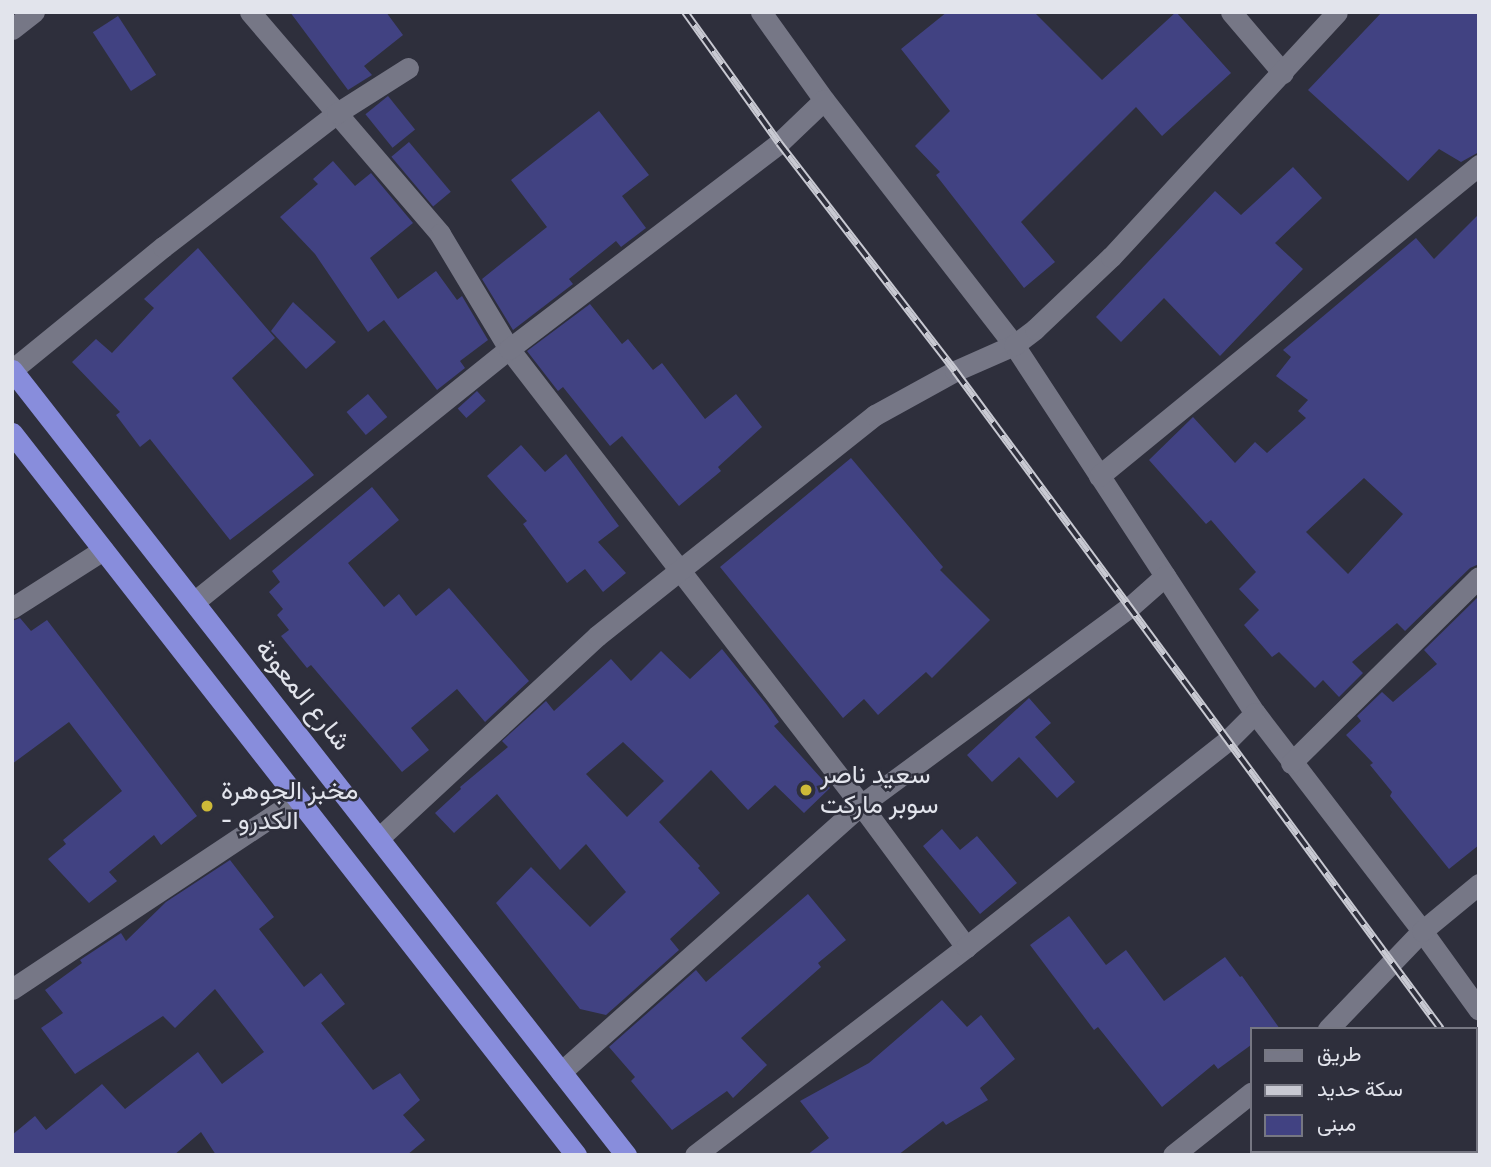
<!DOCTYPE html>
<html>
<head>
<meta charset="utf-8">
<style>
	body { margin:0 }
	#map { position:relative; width:1491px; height:1167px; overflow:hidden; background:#2e2f3c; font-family:Cabin,Vazirmatn,sans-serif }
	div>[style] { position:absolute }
	.building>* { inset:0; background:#414282; transform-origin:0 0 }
	.street>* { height:21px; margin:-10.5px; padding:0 10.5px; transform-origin:10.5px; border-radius:10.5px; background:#767786 }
	.highway>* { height:21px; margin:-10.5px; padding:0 10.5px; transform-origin:10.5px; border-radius:10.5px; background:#888ddc }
	.rail>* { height:8px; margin-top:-4px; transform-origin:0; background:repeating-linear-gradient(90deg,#2e2f3c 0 16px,#c8c9d2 0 32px); box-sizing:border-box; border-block:2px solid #c8c9d2 }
	.dots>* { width:19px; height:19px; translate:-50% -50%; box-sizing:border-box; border:4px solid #2e2f3c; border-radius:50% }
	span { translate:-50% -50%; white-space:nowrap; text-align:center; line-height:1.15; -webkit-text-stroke:5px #2e2f3c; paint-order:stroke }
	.street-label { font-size:26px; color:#e2e4ec }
	.poi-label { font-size:26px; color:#e2e4ec }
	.left { translate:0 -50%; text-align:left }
	.frame { position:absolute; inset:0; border:14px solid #e2e4ec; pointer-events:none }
	.legend { position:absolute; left:1250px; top:1027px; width:228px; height:126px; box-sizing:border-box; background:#2e2f3c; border:2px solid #767782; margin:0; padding:9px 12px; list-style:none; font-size:21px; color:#e2e4ec }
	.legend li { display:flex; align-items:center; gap:14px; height:35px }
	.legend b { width:35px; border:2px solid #767782 }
</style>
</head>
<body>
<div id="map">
	<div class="building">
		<i style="clip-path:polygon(290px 12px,386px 12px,403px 35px,364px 66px,372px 75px,348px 90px)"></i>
		<i style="clip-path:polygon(947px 12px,1034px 12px,1102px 80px,1176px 12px,1231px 73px,1162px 136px,1136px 107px,1021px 222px,1055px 262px,1024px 288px,936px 175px,940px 172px,915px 146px,950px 111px,901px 49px)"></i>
		<i style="clip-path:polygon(1382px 12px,1479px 12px,1479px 152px,1461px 162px,1439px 149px,1408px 181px,1308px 90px)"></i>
		<i style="left:118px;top:16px;width:70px;height:30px;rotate:57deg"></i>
		<i style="left:388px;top:96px;width:43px;height:29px;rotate:51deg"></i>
		<i style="clip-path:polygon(599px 111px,649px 175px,622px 196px,646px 228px,621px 247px,616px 241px,569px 279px,573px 284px,513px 330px,482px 279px,547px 227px,511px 180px)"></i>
		<i style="left:409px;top:142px;width:65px;height:23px;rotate:50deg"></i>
		<i style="clip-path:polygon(333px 161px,355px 186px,371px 173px,413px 223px,370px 258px,398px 299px,436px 271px,457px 300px,462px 296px,488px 340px,460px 361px,465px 368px,437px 390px,384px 320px,368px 332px,315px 254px,280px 217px,318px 184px,313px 179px)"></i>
		<i style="clip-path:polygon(1293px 167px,1322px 198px,1275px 243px,1303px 269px,1220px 356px,1164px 298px,1121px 342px,1096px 317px,1215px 191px,1241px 215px)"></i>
		<i style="clip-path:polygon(evenodd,1479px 214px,1479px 564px,1470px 568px,1405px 631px,1397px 623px,1352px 662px,1363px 673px,1339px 697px,1323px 680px,1315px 688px,1279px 652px,1272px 657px,1244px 625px,1259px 610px,1239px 589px,1256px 572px,1211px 520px,1206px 524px,1149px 460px,1193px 417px,1235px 463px,1255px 442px,1267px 453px,1306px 418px,1298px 411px,1308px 400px,1276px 376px,1291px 357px,1283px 350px,1416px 238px,1434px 259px,1479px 214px,1364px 478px,1403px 514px,1348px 574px,1306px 532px,1364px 478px)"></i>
		<i style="clip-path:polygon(198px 248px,275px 338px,232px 378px,314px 475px,230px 540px,150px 439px,140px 447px,116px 415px,120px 412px,72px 362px,96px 339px,112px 353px,154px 308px,144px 299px)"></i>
		<i style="clip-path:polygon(293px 302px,336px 342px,306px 369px,271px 331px)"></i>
		<i style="clip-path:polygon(590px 304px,622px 344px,628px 339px,653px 370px,662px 363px,705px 419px,736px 394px,762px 427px,718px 467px,721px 471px,679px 506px,622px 436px,610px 446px,563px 387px,558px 391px,527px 351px)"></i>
		<i style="left:477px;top:391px;width:13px;height:26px;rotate:48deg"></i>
		<i style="left:368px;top:394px;width:30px;height:28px;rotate:50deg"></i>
		<i style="clip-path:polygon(521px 445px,545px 472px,566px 454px,619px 526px,598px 542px,626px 573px,603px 592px,585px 569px,567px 583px,523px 524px,527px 521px,487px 476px)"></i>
		<i style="clip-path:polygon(851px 458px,943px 567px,940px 570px,990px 620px,932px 678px,926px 672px,878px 715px,864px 699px,843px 718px,720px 567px)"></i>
		<i style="clip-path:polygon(372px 487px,399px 520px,348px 563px,384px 607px,399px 594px,416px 616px,449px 588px,529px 681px,485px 722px,457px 689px,411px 728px,429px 750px,402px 772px,311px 665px,307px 668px,281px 636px,289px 630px,277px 615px,283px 609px,269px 592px,280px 582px,272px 571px)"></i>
		<i style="clip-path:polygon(1479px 596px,1479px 845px,1449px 869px,1390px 796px,1392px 792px,1370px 765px,1373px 763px,1346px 735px,1361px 721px,1357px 716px,1382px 692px,1393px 702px,1437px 664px,1424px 650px)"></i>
		<i style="clip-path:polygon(20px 618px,31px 631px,47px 620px,197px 816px,161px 845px,154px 835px,109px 872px,117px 881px,89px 903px,48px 859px,66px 844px,63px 840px,122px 791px,69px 722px,12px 764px,12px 621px)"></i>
		<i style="clip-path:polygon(evenodd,722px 649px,767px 705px,779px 722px,774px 726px,830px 788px,804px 813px,775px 785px,748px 810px,711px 770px,659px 822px,700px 866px,698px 868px,720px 893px,670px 939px,679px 950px,606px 1015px,580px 1009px,496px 903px,531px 867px,590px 927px,626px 892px,586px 844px,560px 870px,497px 794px,454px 833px,435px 813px,461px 789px,460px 787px,508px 747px,502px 741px,546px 701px,554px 711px,611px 659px,631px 681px,661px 651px,690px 679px,722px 649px,623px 742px,664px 781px,627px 817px,586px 774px,623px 742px)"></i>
		<i style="clip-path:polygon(1029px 698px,1051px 723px,1035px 737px,1075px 782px,1057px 798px,1019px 757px,992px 782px,967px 755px)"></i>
		<i style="clip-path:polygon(942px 829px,960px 850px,977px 836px,1017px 883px,980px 914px,923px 846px)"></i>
		<i style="clip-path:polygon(230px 860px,274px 917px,259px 929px,304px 987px,321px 973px,345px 1004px,321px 1023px,373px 1090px,400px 1073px,420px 1100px,403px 1115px,425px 1140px,407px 1155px,216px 1155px,201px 1132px,174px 1155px,12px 1155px,12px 1135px,35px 1116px,46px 1130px,102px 1084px,125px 1109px,198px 1052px,222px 1084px,264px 1052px,215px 989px,175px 1028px,163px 1016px,75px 1074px,41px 1028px,63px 1013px,45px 990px,82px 963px,80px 960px,121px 933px,126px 941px,166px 902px)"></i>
		<i style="clip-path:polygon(808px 894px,846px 940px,818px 963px,821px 967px,741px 1038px,767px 1065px,733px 1098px,727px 1091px,672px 1130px,631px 1081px,635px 1077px,609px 1047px,696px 970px,706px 982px)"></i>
		<i style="clip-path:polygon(1069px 916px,1106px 965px,1126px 950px,1164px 1001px,1225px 957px,1240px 977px,1242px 976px,1280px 1029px,1251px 1029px,1251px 1045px,1218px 1069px,1214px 1064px,1162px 1107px,1098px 1027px,1094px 1030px,1030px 945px)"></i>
		<i style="clip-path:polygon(942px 1000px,967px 1027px,981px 1015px,1015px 1059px,980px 1088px,988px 1100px,946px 1125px,943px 1121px,898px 1155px,807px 1155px,829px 1138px,800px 1101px,869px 1063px)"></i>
	</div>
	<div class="street">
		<i style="left:250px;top:12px;width:292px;rotate:49.4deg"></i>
		<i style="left:440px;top:234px;width:134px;rotate:59deg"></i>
		<i style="left:509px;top:349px;width:576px;rotate:52.33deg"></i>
		<i style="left:861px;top:805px;width:177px;rotate:53.5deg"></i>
		<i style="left:761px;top:12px;width:108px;rotate:54.4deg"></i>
		<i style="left:824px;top:100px;width:310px;rotate:52.2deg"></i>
		<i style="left:1014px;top:345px;width:440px;rotate:56.8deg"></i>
		<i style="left:1255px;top:713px;width:275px;rotate:52.5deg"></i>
		<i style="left:1422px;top:931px;width:97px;rotate:54.2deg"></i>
		<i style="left:1231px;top:12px;width:80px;rotate:49.6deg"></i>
		<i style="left:12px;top:29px;width:28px;rotate:-38deg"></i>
		<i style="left:12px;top:370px;width:195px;rotate:-39.2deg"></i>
		<i style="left:163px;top:247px;width:220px;rotate:-37.6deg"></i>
		<i style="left:337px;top:113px;width:84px;rotate:-32.4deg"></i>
		<i style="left:1099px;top:476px;width:491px;rotate:-39.3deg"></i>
		<i style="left:194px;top:602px;width:404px;rotate:-38.8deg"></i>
		<i style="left:509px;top:349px;width:340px;rotate:-37.3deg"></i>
		<i style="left:779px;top:143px;width:62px;rotate:-43.7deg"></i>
		<i style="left:12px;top:608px;width:108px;rotate:-32.5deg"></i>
		<i style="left:1291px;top:763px;width:264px;rotate:-44.7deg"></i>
		<i style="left:380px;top:837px;width:296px;rotate:-42.8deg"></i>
		<i style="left:597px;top:636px;width:355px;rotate:-38.5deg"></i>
		<i style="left:875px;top:415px;width:91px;rotate:-28.8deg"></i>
		<i style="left:955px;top:371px;width:64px;rotate:-23.8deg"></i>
		<i style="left:1014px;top:345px;width:26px;rotate:-37deg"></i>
		<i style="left:1035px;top:329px;width:105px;rotate:-43.5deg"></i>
		<i style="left:1111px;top:257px;width:333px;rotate:-47.3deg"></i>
		<i style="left:12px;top:989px;width:341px;rotate:-33.6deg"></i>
		<i style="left:1328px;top:1029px;width:136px;rotate:-46.2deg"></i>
		<i style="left:1422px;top:931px;width:74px;rotate:-39.5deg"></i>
		<i style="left:561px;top:1072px;width:402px;rotate:-41.7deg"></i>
		<i style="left:861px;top:805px;width:334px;rotate:-36.4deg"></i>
		<i style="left:1130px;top:607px;width:47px;rotate:-41.5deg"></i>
		<i style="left:1436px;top:1151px;width:5px;rotate:53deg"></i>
		<i style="left:695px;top:1155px;width:342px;rotate:-37.5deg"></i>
		<i style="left:966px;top:947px;width:334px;rotate:-38.3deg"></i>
		<i style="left:1228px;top:740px;width:38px;rotate:-45deg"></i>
		<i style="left:1173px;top:1155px;width:100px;rotate:-38.5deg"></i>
	</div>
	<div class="highway">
		<i style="left:12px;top:370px;width:997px;rotate:51.97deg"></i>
		<i style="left:12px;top:433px;width:916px;rotate:52deg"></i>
	</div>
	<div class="rail">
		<i style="left:685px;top:12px;width:161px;rotate:54.3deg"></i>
		<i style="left:779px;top:143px;width:288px;rotate:52.3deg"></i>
		<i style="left:955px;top:371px;width:818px;rotate:53.55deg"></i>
		<i style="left:1475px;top:1075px;width:6px;rotate:51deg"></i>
	</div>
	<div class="dots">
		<i style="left:806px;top:790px;background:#cdb938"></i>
		<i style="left:207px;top:806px;background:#cdb938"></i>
	</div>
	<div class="street-label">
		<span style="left:303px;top:695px;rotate:51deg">شارع المعونة</span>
	</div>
	<div class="poi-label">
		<span class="left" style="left:820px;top:790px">سعيد ناصر<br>سوبر ماركت</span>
		<span class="left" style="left:221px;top:806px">مخبز الجوهرة<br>- الكدرو</span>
	</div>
	<div class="frame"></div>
	<ul class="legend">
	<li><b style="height:9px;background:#767786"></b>طريق</li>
	<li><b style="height:9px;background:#c8c9d2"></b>سكة حديد</li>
	<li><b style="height:19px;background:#414282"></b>مبنى</li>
	</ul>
</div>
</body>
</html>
